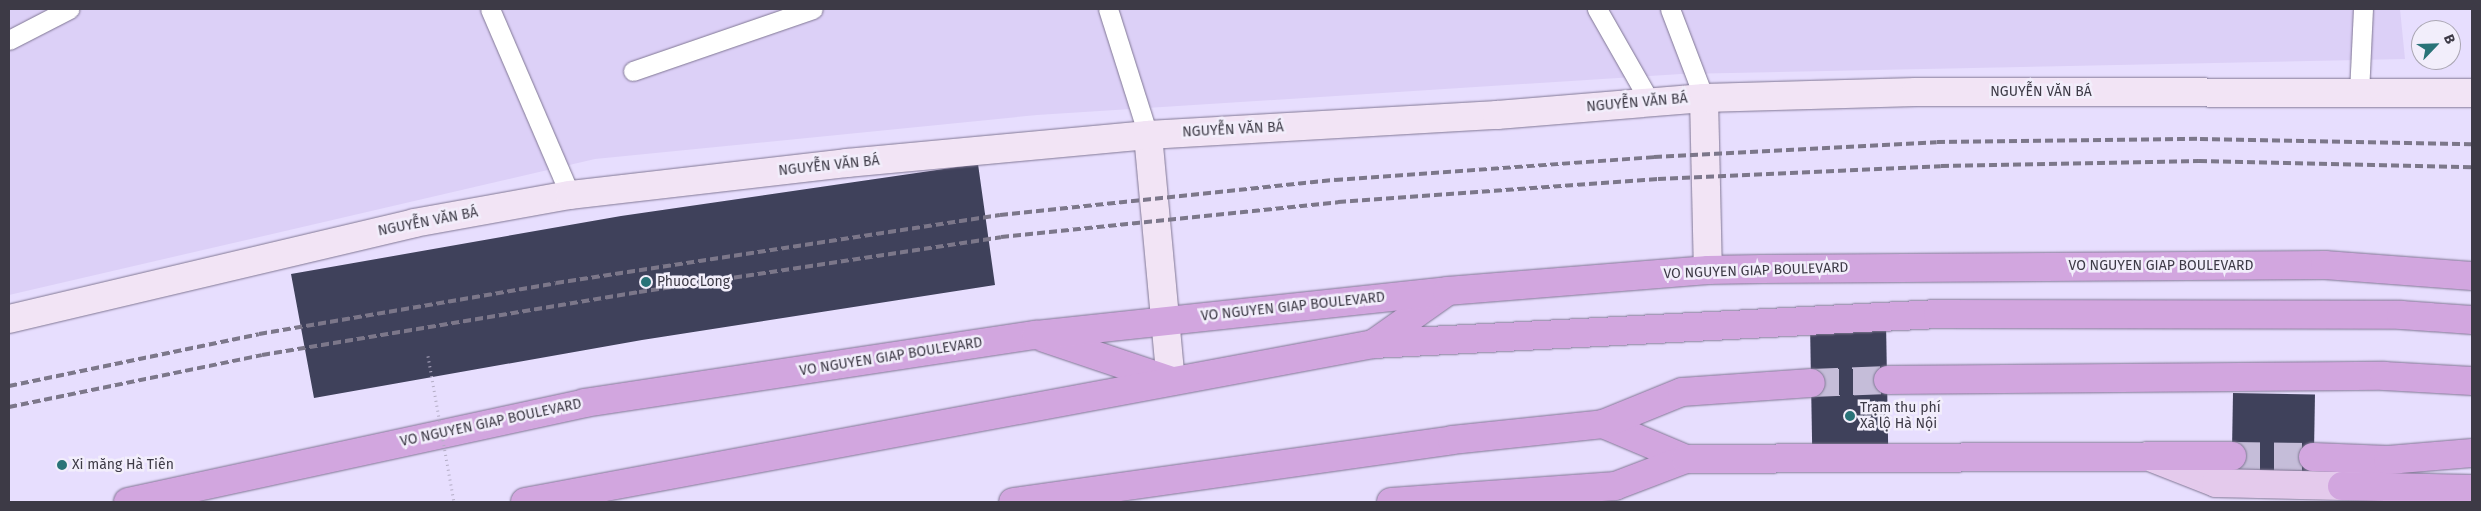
<!DOCTYPE html>
<html>
<head>
<meta charset="utf-8">
<style>
	body { margin:0 }
	#map { position:relative; width:2481px; height:511px; overflow:hidden; background:#e7defe; font-family:"Fira Sans",sans-serif }
	div>[style] { position:absolute }
	.built>* { inset:0; background:#dcd0f7 }
	.building>* { inset:0; background:#3f415b; transform-origin:0 0 }
	.highway-tunnel>* { height:28px; margin-top:-14px; transform-origin:0; background:repeating-linear-gradient(90deg,#c5bdd9 0 28px,transparent 0 42px) }
	.roads { filter:drop-shadow(0 0 1px #807794) drop-shadow(0 0 1px #807794) }
	.lane>* { height:19px; margin:-9.5px; padding:0 9.5px; transform-origin:9.5px; border-radius:9.5px; background:#fff }
	.secondary>* { height:28px; margin:-14px; padding:0 14px; transform-origin:14px; border-radius:14px; background:#f2e4f5 }
	.primary>* { height:28px; margin:-14px; padding:0 14px; transform-origin:14px; border-radius:14px; background:#e4caec }
	.highway>* { height:28px; margin:-14px; padding:0 14px; transform-origin:14px; border-radius:14px; background:#d2a6df }
	.rail>* { height:4px; margin-top:-2px; transform-origin:0; background:repeating-linear-gradient(90deg,#7c778a 0 8px,transparent 0 12px) }
	.path-bridge>* { height:3px; margin-top:-1.5px; transform-origin:0; background:repeating-linear-gradient(90deg,#b3acc5 0 1px,transparent 0 5px) }
	.dots>* { width:14px; height:14px; translate:-50% -50%; box-sizing:border-box; border:2px solid #f2eefb; border-radius:50% }
	span { translate:-50% -50%; white-space:nowrap; text-align:center; line-height:1.15; -webkit-text-stroke:5px #f2eefb; paint-order:stroke }
	.street-label { font-size:14px; color:#3d3a46 }
	.poi-label { font-size:14px; color:#3d3a46 }
	.left { translate:0 -50%; text-align:left }
	.frame { position:absolute; inset:0; border:10px solid #3d3a46; pointer-events:none }
	.north { position:absolute; left:2411px; top:20px; width:50px; height:50px; box-sizing:border-box; background:#f2eefb; border:1px solid #aaa6b3; border-radius:50%; rotate:66deg; font-size:14px; font-weight:700; line-height:20px; text-align:center; color:#3d3a46 }
	.north::after { content:''; display:block; margin:auto; width:18px; height:22px; background:#297378; clip-path:polygon(50% 0,100% 100%,50% 72%,0 100%) }
</style>
</head>
<body>
<div id="map">
	<div class="built">
		<i style="clip-path:polygon(9px 9px,2400px 9px,2405px 59px,1681px 74px,1037px 115px,595px 159px,9px 295px)"></i>
	</div>
	<div class="building">
		<i style="clip-path:polygon(978px 164px,995px 285px,642px 340px,314px 398px,291px 274px,621px 216px)"></i>
		<i style="left:1886px;top:322px;width:126px;height:76px;rotate:89deg"></i>
		<i style="left:2233px;top:393px;width:82px;height:104px;rotate:1deg"></i>
	</div>
	<div class="highway-tunnel">
		<i style="left:1811px;top:383px;width:77px;rotate:-2.2deg"></i>
		<i style="left:2232px;top:456px;width:81px;rotate:0.7deg"></i>
	</div>
	<div class="roads">
		<div class="lane">
			<i style="left:490px;top:9px;width:202px;rotate:66.7deg"></i>
			<i style="left:1108px;top:9px;width:132px;rotate:72.4deg"></i>
			<i style="left:1597px;top:9px;width:107px;rotate:60.3deg"></i>
			<i style="left:1670px;top:9px;width:95px;rotate:69.1deg"></i>
			<i style="left:9px;top:40px;width:68px;rotate:-27.3deg"></i>
			<i style="left:633px;top:71px;width:190px;rotate:-19deg"></i>
			<i style="left:2359px;top:93px;width:84px;rotate:-87.3deg"></i>
		</div>
		<div class="secondary">
			<i style="left:1704px;top:98px;width:172px;rotate:88.7deg"></i>
			<i style="left:1148px;top:135px;width:247px;rotate:84.7deg"></i>
			<i style="left:9px;top:319px;width:416px;rotate:-13.3deg"></i>
			<i style="left:414px;top:223px;width:158px;rotate:-10.2deg"></i>
			<i style="left:570px;top:195px;width:279px;rotate:-6.6deg"></i>
			<i style="left:847px;top:163px;width:302px;rotate:-5.3deg"></i>
			<i style="left:1148px;top:135px;width:350px;rotate:-3.3deg"></i>
			<i style="left:1497px;top:115px;width:208px;rotate:-4.7deg"></i>
			<i style="left:1704px;top:98px;width:212px;rotate:-1.6deg"></i>
			<i style="left:1916px;top:92px;width:556px;rotate:0.1deg"></i>
		</div>
		<div class="primary">
			<i style="left:2147px;top:456px;width:74px;rotate:21.4deg"></i>
			<i style="left:2216px;top:483px;width:126px;rotate:1.4deg"></i>
			<i style="left:2342px;top:486px;width:24px;rotate:-28deg"></i>
		</div>
		<div class="highway">
			<i style="left:1044px;top:338px;width:132px;rotate:18.6deg"></i>
			<i style="left:1373px;top:344px;width:88px;rotate:-35.3deg"></i>
			<i style="left:1888px;top:380px;width:496px;rotate:-0.5deg"></i>
			<i style="left:2384px;top:376px;width:88px;rotate:3.3deg"></i>
			<i style="left:1603px;top:424px;width:90px;rotate:22.9deg"></i>
			<i style="left:2313px;top:457px;width:75px;rotate:2.3deg"></i>
			<i style="left:2388px;top:460px;width:84px;rotate:-4.8deg"></i>
			<i style="left:2342px;top:486px;width:130px;rotate:1.3deg"></i>
			<i style="left:128px;top:502px;width:467px;rotate:-12.2deg"></i>
			<i style="left:584px;top:403px;width:457px;rotate:-8.6deg"></i>
			<i style="left:1036px;top:335px;width:413px;rotate:-6.1deg"></i>
			<i style="left:1447px;top:291px;width:262px;rotate:-4.6deg"></i>
			<i style="left:1708px;top:270px;width:54px;rotate:-1.1deg"></i>
			<i style="left:1762px;top:269px;width:563px;rotate:-0.41deg"></i>
			<i style="left:2325px;top:265px;width:147px;rotate:4.3deg"></i>
			<i style="left:525px;top:502px;width:863px;rotate:-10.55deg"></i>
			<i style="left:1373px;top:344px;width:566px;rotate:-3.04deg"></i>
			<i style="left:1938px;top:314px;width:463px;rotate:0.1deg"></i>
			<i style="left:2401px;top:315px;width:71px;rotate:4deg"></i>
			<i style="left:1013px;top:502px;width:443px;rotate:-8deg"></i>
			<i style="left:1452px;top:440px;width:152px;rotate:-6deg"></i>
			<i style="left:1603px;top:424px;width:85px;rotate:-22.1deg"></i>
			<i style="left:1682px;top:392px;width:129px;rotate:-4deg"></i>
			<i style="left:1391px;top:502px;width:225px;rotate:-4.1deg"></i>
			<i style="left:1615px;top:486px;width:76px;rotate:-20.8deg"></i>
			<i style="left:1686px;top:459px;width:546px;rotate:-0.31deg"></i>
		</div>
	</div>
	<div class="rail">
		<i style="left:9px;top:386px;width:255px;rotate:-11.7deg"></i>
		<i style="left:259px;top:334px;width:301px;rotate:-9.7deg"></i>
		<i style="left:556px;top:283px;width:449px;rotate:-8.7deg"></i>
		<i style="left:1000px;top:215px;width:337px;rotate:-6deg"></i>
		<i style="left:1335px;top:180px;width:320px;rotate:-4.1deg"></i>
		<i style="left:1654px;top:157px;width:283px;rotate:-3deg"></i>
		<i style="left:1937px;top:142px;width:263px;rotate:-0.7deg"></i>
		<i style="left:2200px;top:139px;width:272px;rotate:1.1deg"></i>
		<i style="left:9px;top:407px;width:258px;rotate:-11.6deg"></i>
		<i style="left:262px;top:355px;width:382px;rotate:-9.5deg"></i>
		<i style="left:639px;top:292px;width:366px;rotate:-8.6deg"></i>
		<i style="left:1001px;top:237px;width:339px;rotate:-5.9deg"></i>
		<i style="left:1338px;top:202px;width:321px;rotate:-4.1deg"></i>
		<i style="left:1658px;top:179px;width:283px;rotate:-2.6deg"></i>
		<i style="left:1941px;top:166px;width:258px;rotate:-1.1deg"></i>
		<i style="left:2199px;top:161px;width:273px;rotate:1.3deg"></i>
	</div>
	<div class="path-bridge">
		<i style="left:428px;top:356px;width:148px;rotate:79.9deg"></i>
	</div>
	<div class="dots">
		<i style="left:646px;top:282px;background:#297378"></i>
		<i style="left:1850px;top:416px;background:#297378"></i>
		<i style="left:62px;top:465px;background:#297378"></i>
	</div>
	<div class="street-label">
		<span style="left:2041px;top:92px">NGUYỄN VĂN BÁ</span>
		<span style="left:1637px;top:103px;rotate:-5deg">NGUYỄN VĂN BÁ</span>
		<span style="left:1233px;top:130px;rotate:-3deg">NGUYỄN VĂN BÁ</span>
		<span style="left:829px;top:166px;rotate:-6deg">NGUYỄN VĂN BÁ</span>
		<span style="left:428px;top:222px;rotate:-11deg">NGUYỄN VĂN BÁ</span>
		<span style="left:2161px;top:266px">VO NGUYEN GIAP BOULEVARD</span>
		<span style="left:1756px;top:271px;rotate:-2deg">VO NGUYEN GIAP BOULEVARD</span>
		<span style="left:1293px;top:307px;rotate:-6deg">VO NGUYEN GIAP BOULEVARD</span>
		<span style="left:891px;top:357px;rotate:-9deg">VO NGUYEN GIAP BOULEVARD</span>
		<span style="left:491px;top:423px;rotate:-12deg">VO NGUYEN GIAP BOULEVARD</span>
	</div>
	<div class="poi-label">
		<span class="left" style="left:657px;top:282px">Phuoc Long</span>
		<span class="left" style="left:1860px;top:416px">Trạm thu phí<br>Xa lộ Hà Nội</span>
		<span class="left" style="left:72px;top:465px">Xi măng Hà Tiên</span>
	</div>
	<div class="frame"></div>
	<div class="north">B</div>
</div>
</body>
</html>
